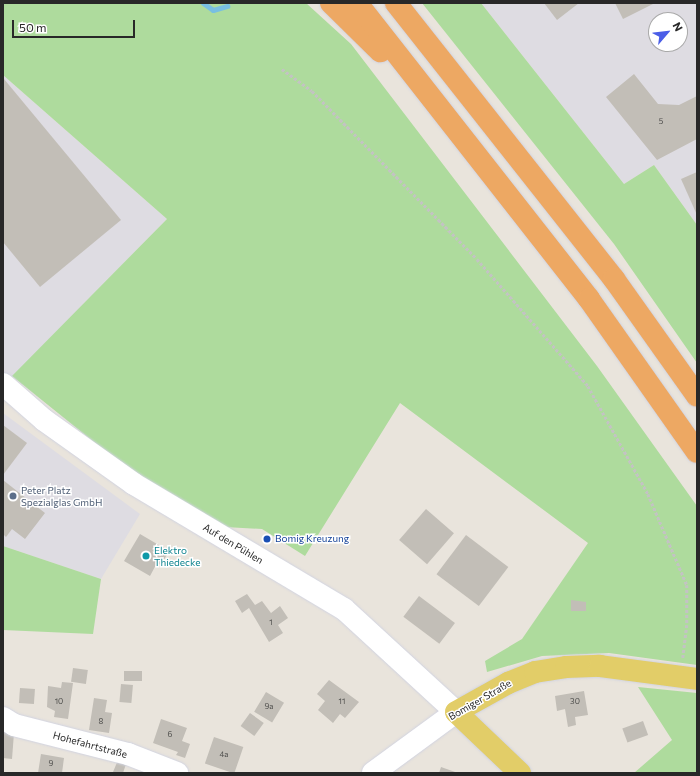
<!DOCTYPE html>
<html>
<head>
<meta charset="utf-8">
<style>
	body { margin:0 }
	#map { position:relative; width:700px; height:776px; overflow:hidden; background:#e9e4dc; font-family:Commissioner,sans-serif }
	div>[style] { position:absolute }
	.industrial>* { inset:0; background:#dedce2 }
	.green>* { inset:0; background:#aedb9d }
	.stream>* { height:5px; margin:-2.5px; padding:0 2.5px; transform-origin:2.5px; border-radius:2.5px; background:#78bfe2 }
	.building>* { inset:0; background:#c2beb7; transform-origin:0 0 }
	.path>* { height:2.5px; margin-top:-1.25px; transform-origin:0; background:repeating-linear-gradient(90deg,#c3c3c3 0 3px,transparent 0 5px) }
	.roads { filter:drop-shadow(0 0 1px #d1d3e0) drop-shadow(0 0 1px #d1d3e0) }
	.minor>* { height:22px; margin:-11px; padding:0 11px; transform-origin:11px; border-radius:11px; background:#fff }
	.major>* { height:22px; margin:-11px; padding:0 11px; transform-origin:11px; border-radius:11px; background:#e2cd68 }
	.highway>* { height:22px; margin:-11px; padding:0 11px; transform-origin:11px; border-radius:11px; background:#eda863 }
	.dots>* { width:11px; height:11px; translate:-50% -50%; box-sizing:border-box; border:2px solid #fff; border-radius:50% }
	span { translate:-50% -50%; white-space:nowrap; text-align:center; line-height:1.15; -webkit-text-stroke:3px #fff; paint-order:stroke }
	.number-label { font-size:8px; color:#4e4e4c }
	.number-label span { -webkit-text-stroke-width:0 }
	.service-label { font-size:10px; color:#4e5e75 }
	.left { translate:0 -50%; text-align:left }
	.transit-label { font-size:10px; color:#164399 }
	.street-label { font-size:10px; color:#282828 }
	.culture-label { font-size:10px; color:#0d838f }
	.frame { position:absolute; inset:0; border:4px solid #282828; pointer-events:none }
	.north { position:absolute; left:648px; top:12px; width:40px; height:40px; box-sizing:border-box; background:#fff; border:1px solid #a9a9a9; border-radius:50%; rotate:62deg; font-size:11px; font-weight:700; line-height:16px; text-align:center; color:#282828 }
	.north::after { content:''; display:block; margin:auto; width:14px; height:18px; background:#4b5ee7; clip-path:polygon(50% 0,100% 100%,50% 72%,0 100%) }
	.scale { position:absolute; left:12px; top:20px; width:123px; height:18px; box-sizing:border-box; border:2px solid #282828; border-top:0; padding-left:5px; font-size:12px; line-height:14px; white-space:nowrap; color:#282828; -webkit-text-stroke:3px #fff; paint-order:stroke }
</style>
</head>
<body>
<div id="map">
	<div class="industrial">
		<i style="clip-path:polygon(evenodd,481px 3px,697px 3px,697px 225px,654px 165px,624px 184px,481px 3px,656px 20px,680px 20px,680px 44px,656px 44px,656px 20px)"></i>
		<i style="clip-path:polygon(3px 75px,167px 219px,3px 386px)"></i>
		<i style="clip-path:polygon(3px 413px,140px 514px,101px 579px,3px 546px)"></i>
	</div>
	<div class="green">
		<i style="clip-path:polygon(3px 3px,306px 3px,351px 44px,597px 366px,697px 506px,697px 665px,609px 653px,542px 656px,487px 672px,485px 661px,522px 639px,588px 543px,400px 403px,305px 556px,262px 529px,225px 527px,130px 471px,12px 376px,167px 219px,3px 75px)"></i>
		<i style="clip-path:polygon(422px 3px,481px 3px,624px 184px,654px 165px,697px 225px,697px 363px,614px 244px)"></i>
		<i style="clip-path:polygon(3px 546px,101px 579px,93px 634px,3px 630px)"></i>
		<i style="clip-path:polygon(638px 687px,697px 693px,697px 773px,634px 773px,672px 740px)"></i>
	</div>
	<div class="stream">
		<i style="left:203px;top:3px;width:12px;rotate:35deg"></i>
		<i style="left:213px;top:10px;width:15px;rotate:-16deg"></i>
	</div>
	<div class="building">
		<i style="clip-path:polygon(544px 3px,579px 3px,557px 20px)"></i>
		<i style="clip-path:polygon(615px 3px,655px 3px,623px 19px)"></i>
		<i style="clip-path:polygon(634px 74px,658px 104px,679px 105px,697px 96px,697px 139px,657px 160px,606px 97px)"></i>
		<i style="clip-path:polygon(4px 79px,121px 220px,40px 287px,3px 242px)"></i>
		<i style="clip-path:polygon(697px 172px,697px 215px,681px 179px)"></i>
		<i style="clip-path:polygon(3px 425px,27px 443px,3px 475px)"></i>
		<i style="clip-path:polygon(3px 480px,45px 513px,25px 539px,12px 529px,6px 537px,3px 534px)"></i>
		<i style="left:426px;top:509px;width:37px;height:41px;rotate:41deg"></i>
		<i style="clip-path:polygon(140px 534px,169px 551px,161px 565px,157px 563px,150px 576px,124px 561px)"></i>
		<i style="left:466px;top:535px;width:53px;height:49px;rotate:37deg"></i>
		<i style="clip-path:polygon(247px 594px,255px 605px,262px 601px,271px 613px,280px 606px,288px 618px,278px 625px,283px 633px,269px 642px,249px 608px,242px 613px,235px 601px)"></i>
		<i style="left:419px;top:596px;width:45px;height:26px;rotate:37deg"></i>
		<i style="clip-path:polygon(571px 600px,586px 602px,586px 611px,571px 611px)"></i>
		<i style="left:73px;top:668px;width:15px;height:14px;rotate:8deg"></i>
		<i style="left:142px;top:671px;width:10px;height:18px;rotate:90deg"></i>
		<i style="clip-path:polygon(329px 680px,359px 702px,345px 718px,340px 714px,333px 723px,318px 710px,325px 701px,317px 694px)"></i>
		<i style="clip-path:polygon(62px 682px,73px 683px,68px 719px,54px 717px,55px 711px,47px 707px,48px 686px,61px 688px)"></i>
		<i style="left:121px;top:684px;width:12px;height:18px;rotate:5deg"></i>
		<i style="left:20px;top:688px;width:15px;height:15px;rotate:4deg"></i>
		<i style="clip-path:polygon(584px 691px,588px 715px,575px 717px,576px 725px,568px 727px,565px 709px,557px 711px,555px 696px)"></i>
		<i style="left:266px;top:692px;width:21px;height:23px;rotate:31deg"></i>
		<i style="clip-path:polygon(94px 698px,107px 700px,105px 712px,112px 713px,109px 733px,89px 730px)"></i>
		<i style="left:250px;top:713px;width:17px;height:16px;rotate:36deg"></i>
		<i style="clip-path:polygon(161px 719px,187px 728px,182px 741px,190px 744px,185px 758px,176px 755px,178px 752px,153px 743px)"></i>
		<i style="left:643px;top:721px;width:15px;height:22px;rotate:70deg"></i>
		<i style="clip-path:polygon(3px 732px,14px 733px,12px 759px,3px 758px)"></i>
		<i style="left:214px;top:737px;width:31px;height:28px;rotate:19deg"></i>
		<i style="clip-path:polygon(41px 754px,64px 758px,62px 773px,38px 773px)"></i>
		<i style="clip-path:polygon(118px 760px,126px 764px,123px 773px,113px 772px)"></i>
		<i style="clip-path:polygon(441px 767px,458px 773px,439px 773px)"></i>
	</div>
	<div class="path">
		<i style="left:282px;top:69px;width:37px;rotate:36deg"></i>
		<i style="left:312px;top:91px;width:235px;rotate:45.5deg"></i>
		<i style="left:477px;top:259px;width:169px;rotate:48.8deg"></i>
		<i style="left:588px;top:386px;width:124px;rotate:60.9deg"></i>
		<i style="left:648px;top:494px;width:99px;rotate:66.8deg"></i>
		<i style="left:687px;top:585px;width:40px;rotate:90deg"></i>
		<i style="left:687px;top:625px;width:33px;rotate:97deg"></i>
	</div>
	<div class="roads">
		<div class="minor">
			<i style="left:3px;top:384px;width:55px;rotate:41.3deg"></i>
			<i style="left:44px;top:420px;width:110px;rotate:35.4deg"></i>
			<i style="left:134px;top:484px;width:244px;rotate:30.8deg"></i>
			<i style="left:344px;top:609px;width:152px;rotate:42.6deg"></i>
			<i style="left:456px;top:712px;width:103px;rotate:143.7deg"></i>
			<i style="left:3px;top:718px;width:13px;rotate:32deg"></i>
			<i style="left:14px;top:725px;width:118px;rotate:14.3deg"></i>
			<i style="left:128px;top:754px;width:53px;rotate:21.2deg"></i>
		</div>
		<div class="major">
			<i style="left:520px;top:773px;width:88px;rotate:-136.4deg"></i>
			<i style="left:456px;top:712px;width:60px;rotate:-29.1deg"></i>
			<i style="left:508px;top:683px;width:29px;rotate:-22deg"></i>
			<i style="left:535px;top:672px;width:31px;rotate:-9deg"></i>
			<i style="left:566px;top:667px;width:34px;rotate:-2deg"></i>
			<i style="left:600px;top:666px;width:98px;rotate:7.6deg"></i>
		</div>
		<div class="highway">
			<i style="left:331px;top:3px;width:69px;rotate:44.4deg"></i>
			<i style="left:357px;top:3px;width:376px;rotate:51.9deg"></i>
			<i style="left:589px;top:299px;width:187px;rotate:54.8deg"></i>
			<i style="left:396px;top:3px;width:352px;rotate:51.7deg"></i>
			<i style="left:614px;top:279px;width:143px;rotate:54.6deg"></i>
		</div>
	</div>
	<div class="dots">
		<i style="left:13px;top:496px;background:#5c6f8a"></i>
		<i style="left:267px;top:539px;background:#1a4fb4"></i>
		<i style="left:146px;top:556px;background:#0f9aa8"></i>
	</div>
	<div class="number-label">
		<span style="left:661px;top:122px">5</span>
		<span style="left:271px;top:623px">1</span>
		<span style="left:59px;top:702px">10</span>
		<span style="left:342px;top:702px">11</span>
		<span style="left:575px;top:702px">30</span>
		<span style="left:269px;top:707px">9a</span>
		<span style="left:101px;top:722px">8</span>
		<span style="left:170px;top:735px">6</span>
		<span style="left:224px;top:755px">4a</span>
		<span style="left:51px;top:764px">9</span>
	</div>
	<div class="service-label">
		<span class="left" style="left:21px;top:496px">Peter Platz<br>Spezialglas GmbH</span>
	</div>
	<div class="transit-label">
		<span class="left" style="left:275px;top:539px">Bomig Kreuzung</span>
	</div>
	<div class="street-label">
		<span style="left:233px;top:544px;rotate:31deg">Auf den Pühlen</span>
		<span style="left:480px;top:700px;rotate:-30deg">Bomiger Straße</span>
		<span style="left:90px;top:745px;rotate:15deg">Hohefahrtstraße</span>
	</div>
	<div class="culture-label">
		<span class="left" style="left:154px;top:556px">Elektro<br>Thiedecke</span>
	</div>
	<div class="frame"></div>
	<div class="north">N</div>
	<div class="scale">50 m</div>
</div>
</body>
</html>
